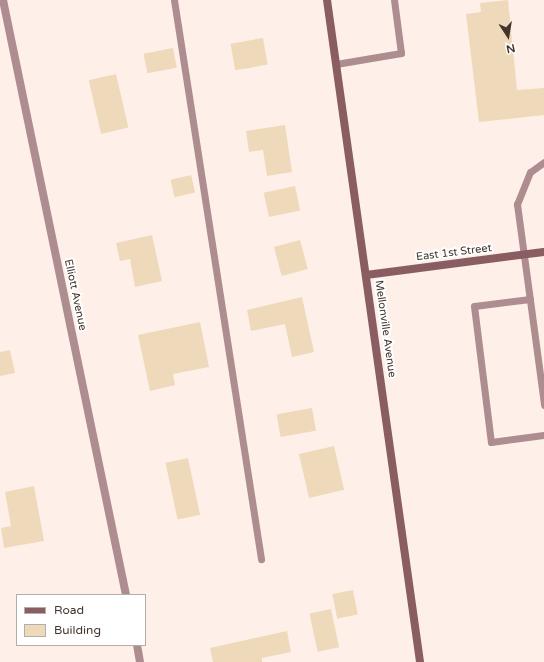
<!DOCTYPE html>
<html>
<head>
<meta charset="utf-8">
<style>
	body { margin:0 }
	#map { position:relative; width:544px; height:662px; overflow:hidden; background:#feefe9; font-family:"Varela Round",sans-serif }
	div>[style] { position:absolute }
	.building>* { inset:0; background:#eedabb; transform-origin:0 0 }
	.lane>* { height:7px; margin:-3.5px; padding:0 3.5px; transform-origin:3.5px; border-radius:3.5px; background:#ad8d90 }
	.street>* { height:8px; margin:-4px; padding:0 4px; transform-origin:4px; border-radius:4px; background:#ad8d90 }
	.secondary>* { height:8px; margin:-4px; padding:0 4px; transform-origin:4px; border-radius:4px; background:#895d62 }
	span { translate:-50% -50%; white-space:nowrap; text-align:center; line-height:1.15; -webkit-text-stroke:4px #fff; paint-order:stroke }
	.street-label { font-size:11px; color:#43352e }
	.legend { position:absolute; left:16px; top:594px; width:130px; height:52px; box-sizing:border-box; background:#fff; border:1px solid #b4aeab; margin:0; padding:5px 7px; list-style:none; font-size:12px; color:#43352e }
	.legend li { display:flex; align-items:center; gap:8px; height:20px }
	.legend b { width:20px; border:1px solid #b4aeab }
	.north { position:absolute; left:488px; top:16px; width:40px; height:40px; -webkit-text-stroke:3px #fff; paint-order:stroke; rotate:168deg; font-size:11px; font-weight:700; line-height:16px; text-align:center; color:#43352e }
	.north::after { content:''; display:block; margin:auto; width:14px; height:18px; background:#43352e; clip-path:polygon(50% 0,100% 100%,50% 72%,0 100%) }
</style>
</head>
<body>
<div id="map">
	<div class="building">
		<i style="clip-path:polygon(508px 0,517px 90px,544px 88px,544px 115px,479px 122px,466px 14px,481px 12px,480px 3px)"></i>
		<i style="left:263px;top:38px;width:27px;height:33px;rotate:80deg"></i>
		<i style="left:173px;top:48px;width:20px;height:30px;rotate:79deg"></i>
		<i style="left:116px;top:74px;width:55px;height:28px;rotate:77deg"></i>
		<i style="clip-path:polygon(285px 125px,292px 172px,267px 176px,263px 150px,249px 152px,246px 131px)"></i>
		<i style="left:191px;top:175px;width:18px;height:21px;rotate:77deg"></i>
		<i style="left:295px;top:186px;width:25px;height:32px;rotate:78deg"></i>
		<i style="clip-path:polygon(152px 235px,162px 281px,135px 287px,130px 259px,120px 261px,116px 243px)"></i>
		<i style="left:300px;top:240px;width:30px;height:27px;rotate:75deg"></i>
		<i style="clip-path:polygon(302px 297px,314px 352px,292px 357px,285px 324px,251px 331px,247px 310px)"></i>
		<i style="clip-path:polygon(200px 322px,209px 367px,173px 374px,175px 385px,150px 391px,138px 335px)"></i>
		<i style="clip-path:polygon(10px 350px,15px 373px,0 376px,0 352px)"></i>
		<i style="left:312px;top:408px;width:23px;height:36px;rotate:80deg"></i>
		<i style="left:334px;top:446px;width:45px;height:36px;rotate:77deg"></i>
		<i style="left:188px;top:458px;width:58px;height:23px;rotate:78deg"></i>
		<i style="clip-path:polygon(34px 486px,44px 541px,4px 548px,1px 528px,11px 526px,5px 492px)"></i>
		<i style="left:353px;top:590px;width:25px;height:21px;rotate:79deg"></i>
		<i style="left:331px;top:609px;width:39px;height:22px;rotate:78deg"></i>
		<i style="clip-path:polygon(287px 631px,291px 652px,262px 658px,262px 662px,213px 662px,210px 648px)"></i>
	</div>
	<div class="lane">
		<i style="left:174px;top:0;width:566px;rotate:81.15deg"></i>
		<i style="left:336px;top:64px;width:66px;rotate:-9.6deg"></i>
		<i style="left:401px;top:53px;width:53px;rotate:-97.5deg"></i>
		<i style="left:544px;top:162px;width:17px;rotate:144deg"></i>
		<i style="left:530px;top:172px;width:35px;rotate:112deg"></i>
		<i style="left:517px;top:204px;width:203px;rotate:82.3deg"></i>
		<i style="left:530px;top:299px;width:56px;rotate:172.9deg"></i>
		<i style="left:474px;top:306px;width:137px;rotate:82.9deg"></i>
		<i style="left:491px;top:442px;width:53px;rotate:-7.5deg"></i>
	</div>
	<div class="street">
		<i style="left:3px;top:0;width:608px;rotate:78.32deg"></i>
		<i style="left:137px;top:645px;width:17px;rotate:80deg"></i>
	</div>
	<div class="secondary">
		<i style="left:327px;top:0;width:669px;rotate:82deg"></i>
		<i style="left:366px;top:275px;width:179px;rotate:-7.4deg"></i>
	</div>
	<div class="street-label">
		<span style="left:454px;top:253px;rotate:-7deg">East 1st Street</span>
		<span style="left:75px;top:295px;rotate:78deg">Elliott Avenue</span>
		<span style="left:385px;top:329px;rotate:82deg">Mellonville Avenue</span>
	</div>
	<ul class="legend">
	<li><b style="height:5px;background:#895d62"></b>Road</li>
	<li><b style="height:11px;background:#eedabb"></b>Building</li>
	</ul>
	<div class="north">N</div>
</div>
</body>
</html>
